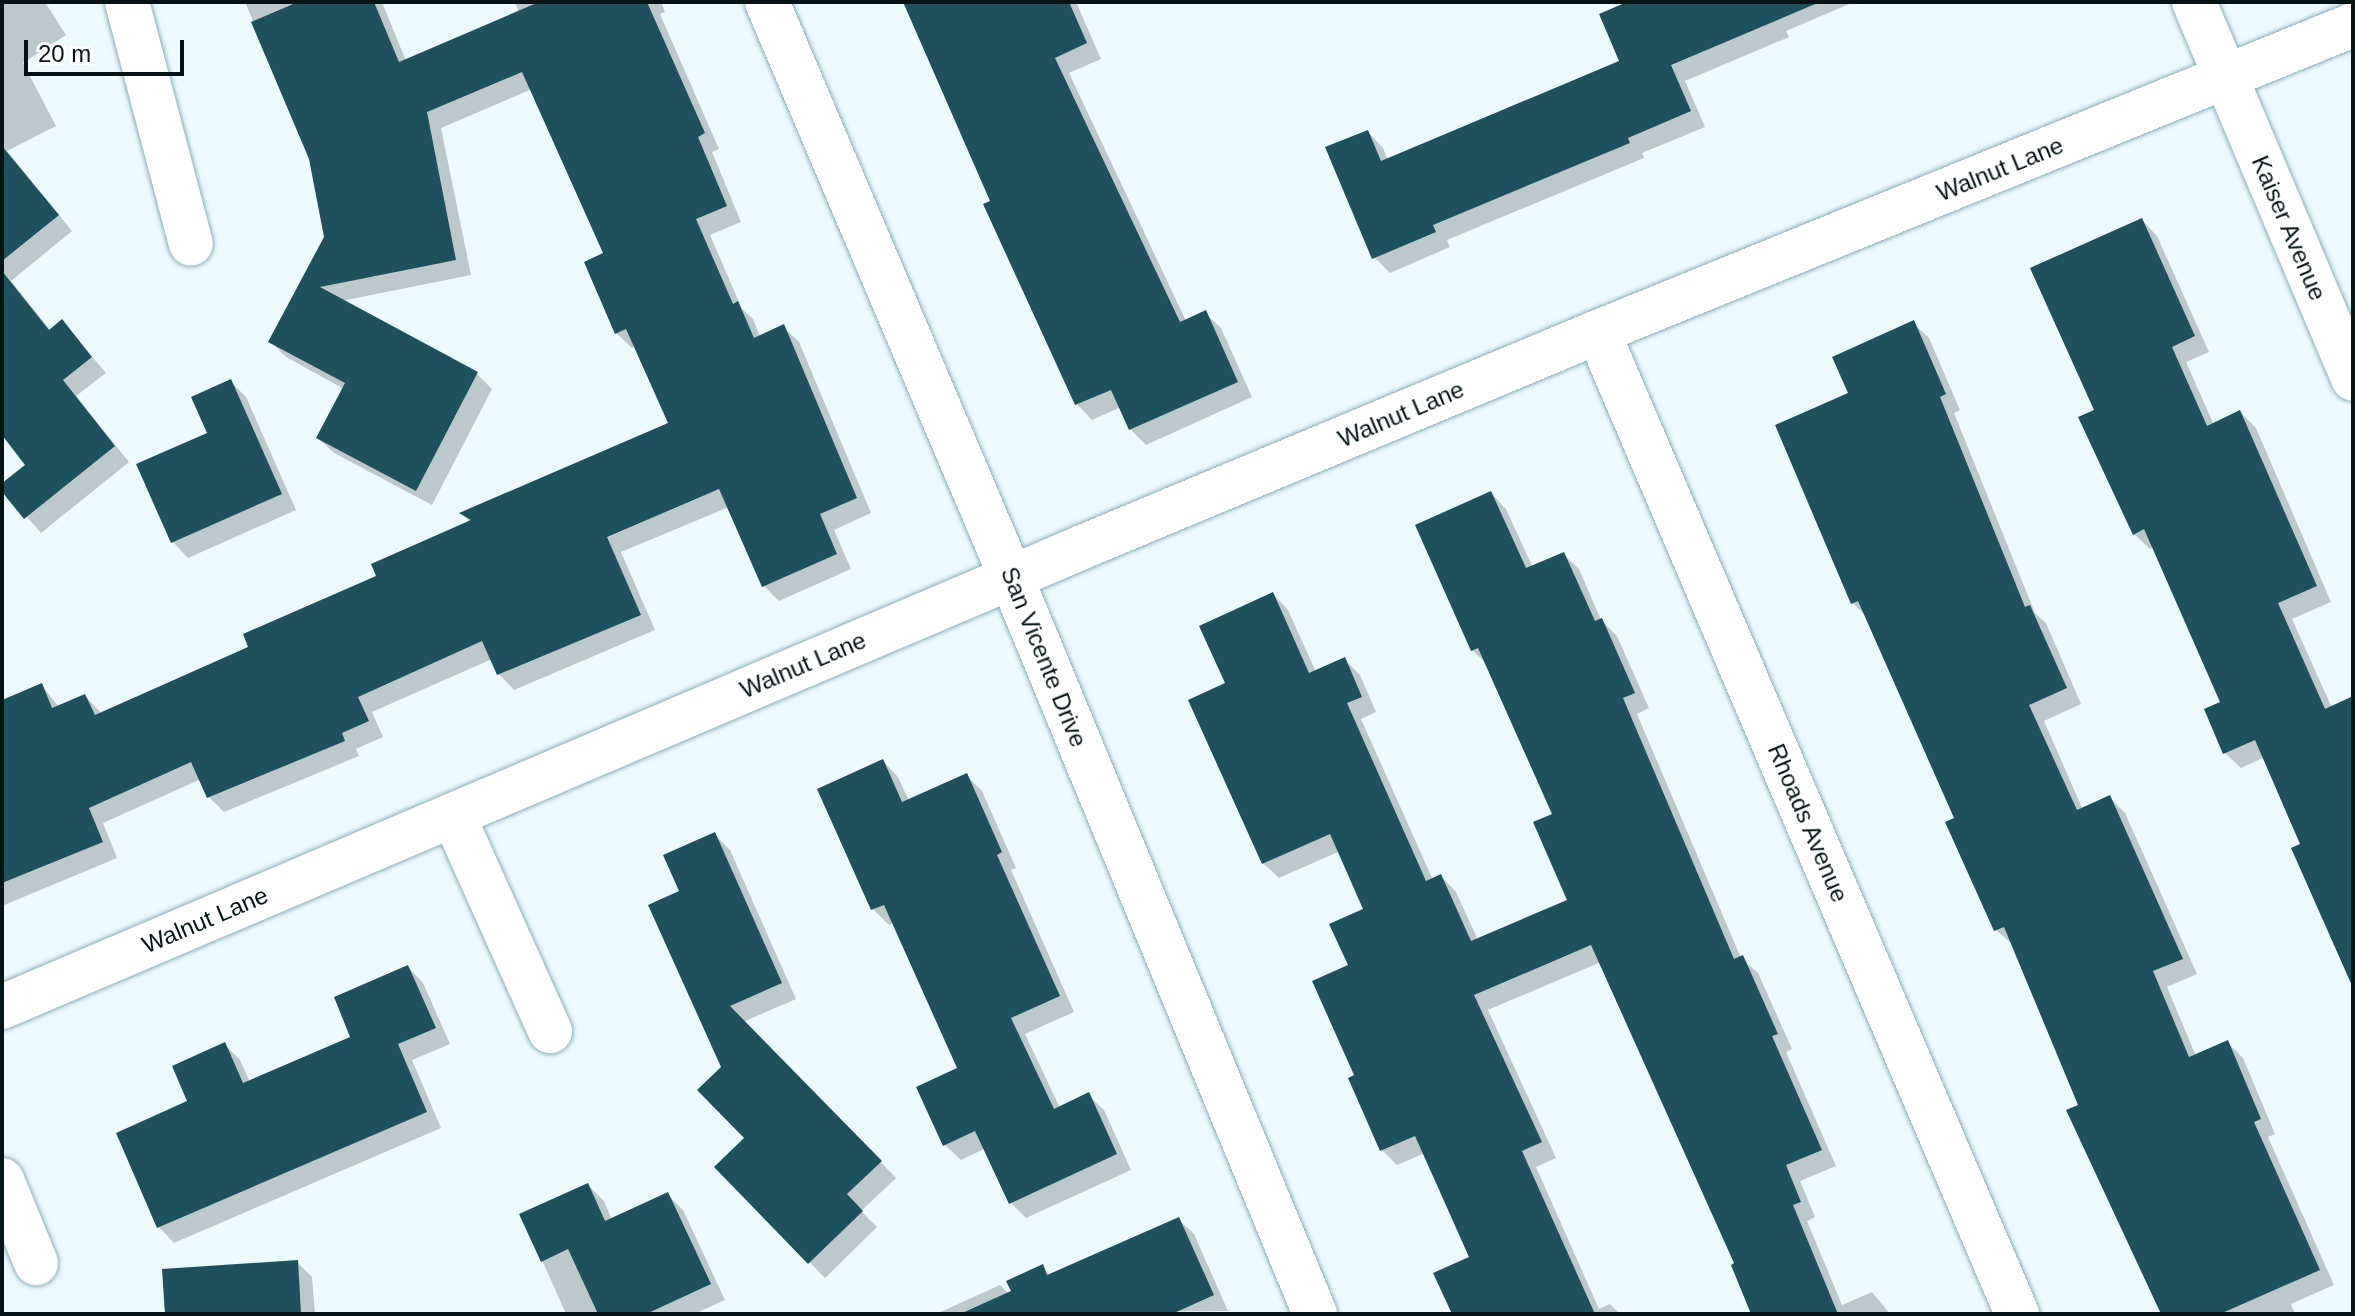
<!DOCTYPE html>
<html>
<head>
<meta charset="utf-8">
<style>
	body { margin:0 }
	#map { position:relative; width:2355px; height:1316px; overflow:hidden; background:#ecfafe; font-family:Helvetica,sans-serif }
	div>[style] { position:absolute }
	.shadow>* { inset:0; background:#0003 }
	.building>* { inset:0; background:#1e515b }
	.roads { filter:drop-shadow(0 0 2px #8caeb6) drop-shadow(0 0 2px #8caeb6) }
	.minor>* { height:44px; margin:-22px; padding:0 22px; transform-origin:22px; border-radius:22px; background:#fff }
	span { translate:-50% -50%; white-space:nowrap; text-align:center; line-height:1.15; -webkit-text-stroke:8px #fff; paint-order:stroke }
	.street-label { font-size:24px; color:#061316 }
	.frame { position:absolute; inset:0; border:4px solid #061316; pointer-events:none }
	.scale { position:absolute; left:24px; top:40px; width:160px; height:36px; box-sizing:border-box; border:4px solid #061316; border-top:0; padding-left:10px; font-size:24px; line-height:28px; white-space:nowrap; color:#061316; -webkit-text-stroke:6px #fff; paint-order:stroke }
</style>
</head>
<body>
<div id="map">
	<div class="shadow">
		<i style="clip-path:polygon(2px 2px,45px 2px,66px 35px,23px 63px,56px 126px,7px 151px,72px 231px,11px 281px,51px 331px,62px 322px,106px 373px,76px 396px,129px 462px,41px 533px,2px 488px,28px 465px,2px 432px)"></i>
		<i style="clip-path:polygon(245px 2px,382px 2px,406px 61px,519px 13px,515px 2px,661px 2px,665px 12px,660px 14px,719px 149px,712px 152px,741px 222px,710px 235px,742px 309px,753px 319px,760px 337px,783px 327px,799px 342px,871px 513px,834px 530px,851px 569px,779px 601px,764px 586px,729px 507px,621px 552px,655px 630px,514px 690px,499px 674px,492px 659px,372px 712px,383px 737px,356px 749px,359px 756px,224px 812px,209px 797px,201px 779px,103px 823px,117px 858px,2px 906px,2px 703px,42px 686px,59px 707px,85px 696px,102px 714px,251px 648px,470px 522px,462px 514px,671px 424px,636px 346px,632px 348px,616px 333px,606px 254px,532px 89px,441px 128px,471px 275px,341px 301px,477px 374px,492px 389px,432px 505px,334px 453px,318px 438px,344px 389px,286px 357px,271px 342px,326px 238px,311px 158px)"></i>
		<i style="clip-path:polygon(906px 2px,1076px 2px,1101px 59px,1069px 73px,1186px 321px,1205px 313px,1221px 328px,1252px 397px,1146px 445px,1130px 429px,1121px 407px,1092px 420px,1077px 404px)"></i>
		<i style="clip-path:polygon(1633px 2px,1854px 2px,1786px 31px,1789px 37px,1685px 81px,1705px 127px,1642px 153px,1644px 158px,1447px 240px,1450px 247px,1390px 273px,1374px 257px,1368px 132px,1383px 148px,1388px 160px,1622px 62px)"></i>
		<i style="clip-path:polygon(2142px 220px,2157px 236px,2209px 352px,2186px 362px,2214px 425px,2240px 412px,2256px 428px,2331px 602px,2292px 619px,2332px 708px,2353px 698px,2353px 983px,2303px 845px,2265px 757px,2241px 768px,2225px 753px,2222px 703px,2154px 547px,2150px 549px,2134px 534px,2096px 411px)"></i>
		<i style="clip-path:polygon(1913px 323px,1929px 338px,1960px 410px,1954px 413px,2035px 613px,2046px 623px,2081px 704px,2044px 721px,2083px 810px,2110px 798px,2125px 813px,2197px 974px,2167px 987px,2196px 1056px,2228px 1043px,2243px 1058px,2275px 1134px,2268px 1137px,2334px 1285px,2291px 1304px,2295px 1314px,2164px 1314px,2068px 1111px,2080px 1106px,2013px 945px,1996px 930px,1957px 819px,1867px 617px,1853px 603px,1851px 394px)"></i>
		<i style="clip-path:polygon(230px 381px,246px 397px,296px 510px,188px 558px,173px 542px)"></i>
		<i style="clip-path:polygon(1491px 493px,1506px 509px,1533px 568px,1563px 554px,1579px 569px,1601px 620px,1617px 636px,1649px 708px,1637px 714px,1741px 958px,1758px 973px,1792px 1049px,1786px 1052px,1836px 1166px,1800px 1181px,1815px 1217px,1807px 1221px,1842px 1305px,1872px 1292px,1890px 1314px,1753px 1314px,1737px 1264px,1601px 962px,1488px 1010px,1556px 1158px,1536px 1167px,1599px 1309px,1610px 1304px,1620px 1314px,1453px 1314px,1472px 1258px,1425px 1153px,1397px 1165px,1382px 1150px,1357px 1076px,1350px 966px,1366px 910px,1340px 851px,1279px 878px,1263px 863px,1228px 684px,1273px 594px,1288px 610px,1316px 672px,1344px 659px,1360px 675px,1376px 712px,1361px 719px,1433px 880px,1441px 876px,1456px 892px,1478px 940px,1570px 901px,1555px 815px,1488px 665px,1472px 650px)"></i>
		<i style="clip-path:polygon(883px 761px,898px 777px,909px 801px,967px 776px,982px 791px,1016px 868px,1011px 870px,1074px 1012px,1025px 1034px,1060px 1108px,1088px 1095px,1104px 1110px,1131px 1170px,1026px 1218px,1011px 1203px,986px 1148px,961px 1160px,945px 1145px,960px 1069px,894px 922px,889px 925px,873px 909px)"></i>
		<i style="clip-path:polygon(714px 834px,730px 850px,796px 999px,743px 1022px,896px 1178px,861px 1211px,877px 1227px,825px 1278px,717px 1167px,746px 1138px,723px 1068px,682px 892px)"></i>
		<i style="clip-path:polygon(408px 967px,423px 983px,450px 1044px,412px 1060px,441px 1128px,174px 1243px,159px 1227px,190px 1102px,224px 1044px,240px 1060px,250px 1082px,353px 1038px)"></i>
		<i style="clip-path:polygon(588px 1185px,604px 1201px,612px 1220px,668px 1195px,683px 1210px,725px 1300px,694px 1314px,566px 1314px,522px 1215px)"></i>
		<i style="clip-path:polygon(1178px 1219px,1194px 1234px,1228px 1311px,936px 1314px,1000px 1285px,1017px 1302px,1042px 1267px,1051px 1276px)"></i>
		<i style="clip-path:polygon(297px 1262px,312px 1277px,315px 1314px,167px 1314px)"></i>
	</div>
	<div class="building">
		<i style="clip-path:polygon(298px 2px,374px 2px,399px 62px,539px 2px,647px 2px,705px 133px,698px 137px,727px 206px,696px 219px,733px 304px,738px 301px,754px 338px,784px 324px,857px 498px,820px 514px,837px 554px,762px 587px,719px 489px,607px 537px,641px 615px,497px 675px,482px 641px,358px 697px,369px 721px,342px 733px,345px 741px,207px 798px,191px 762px,89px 808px,103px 842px,2px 883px,2px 700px,42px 683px,52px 708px,85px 694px,95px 715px,248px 647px,243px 634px,376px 576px,371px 564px,471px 520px,459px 513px,668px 423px,626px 329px,615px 334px,584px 262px,603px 253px,522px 72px,427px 112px,456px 260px,320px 287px,478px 372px,416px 491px,316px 438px,345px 383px,268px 342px,324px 237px,309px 159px,251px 22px)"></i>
		<i style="clip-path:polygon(903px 2px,1069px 2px,1087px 43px,1055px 58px,1180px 322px,1206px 310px,1238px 382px,1129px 430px,1111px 390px,1075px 405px,983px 204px,990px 201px)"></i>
		<i style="clip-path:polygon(1627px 2px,1820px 2px,1671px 65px,1691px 111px,1628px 138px,1630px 143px,1433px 225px,1436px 232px,1372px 259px,1325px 147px,1368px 130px,1381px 161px,1619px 61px,1599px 14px)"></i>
		<i style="clip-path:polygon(2px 146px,59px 215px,2px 261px)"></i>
		<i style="clip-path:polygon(2142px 218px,2195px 336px,2172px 347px,2207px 426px,2240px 410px,2317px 586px,2278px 603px,2325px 709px,2353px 696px,2353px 988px,2291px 848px,2300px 844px,2255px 740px,2223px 754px,2204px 709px,2220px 702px,2144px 529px,2133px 535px,2078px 417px,2094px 410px,2030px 268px)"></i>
		<i style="clip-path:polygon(2px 271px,49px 330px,62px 319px,92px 357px,63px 380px,115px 446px,24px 519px,2px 492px,2px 483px,25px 465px,2px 435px)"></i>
		<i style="clip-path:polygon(1914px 320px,1946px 394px,1940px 397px,2025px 607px,2030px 605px,2067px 688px,2029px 705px,2077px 810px,2110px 795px,2183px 959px,2153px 971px,2189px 1057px,2228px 1040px,2261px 1119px,2254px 1122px,2320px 1270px,2220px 1314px,2161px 1314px,2066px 1110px,2078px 1105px,2004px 927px,1994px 931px,1945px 822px,1954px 818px,1858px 601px,1851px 604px,1775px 425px,1848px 393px,1832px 357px)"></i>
		<i style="clip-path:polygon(231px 379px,282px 494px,171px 543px,136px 464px,207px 433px,191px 397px)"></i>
		<i style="clip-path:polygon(1491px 491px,1526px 568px,1564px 552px,1595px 621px,1602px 618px,1635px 693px,1623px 698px,1734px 959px,1743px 955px,1778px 1034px,1772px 1036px,1822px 1150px,1786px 1165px,1801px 1202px,1793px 1205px,1838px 1314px,1751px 1314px,1731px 1265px,1734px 1263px,1591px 945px,1474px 995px,1542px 1142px,1522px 1151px,1595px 1314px,1452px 1314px,1433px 1273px,1469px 1257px,1415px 1136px,1380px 1151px,1348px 1078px,1354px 1075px,1312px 981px,1348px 965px,1329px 924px,1363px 909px,1330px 834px,1262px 864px,1188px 700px,1225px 683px,1199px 626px,1273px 592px,1309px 673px,1345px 657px,1362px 697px,1347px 703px,1426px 881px,1441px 874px,1471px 941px,1567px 900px,1533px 822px,1552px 814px,1478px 648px,1471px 651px,1415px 525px)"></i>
		<i style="clip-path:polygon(883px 759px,902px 802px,967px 773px,1002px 852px,997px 855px,1060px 996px,1011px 1018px,1054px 1109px,1089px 1092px,1117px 1154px,1009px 1204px,975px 1131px,943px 1146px,916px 1087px,957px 1068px,884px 905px,871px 910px,817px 789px)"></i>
		<i style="clip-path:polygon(715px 832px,782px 983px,730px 1006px,882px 1161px,847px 1194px,863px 1211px,808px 1264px,714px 1167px,744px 1138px,697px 1090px,721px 1067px,648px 905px,679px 891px,663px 855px)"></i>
		<i style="clip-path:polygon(408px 965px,436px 1028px,398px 1044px,427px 1112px,157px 1228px,116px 1133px,187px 1101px,172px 1066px,225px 1042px,243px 1083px,350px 1037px,334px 997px)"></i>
		<i style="clip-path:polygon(588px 1183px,605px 1221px,668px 1192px,711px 1284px,646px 1314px,598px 1314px,568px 1249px,541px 1262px,519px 1214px)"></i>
		<i style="clip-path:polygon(1179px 1217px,1214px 1295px,1172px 1314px,960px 1314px,1011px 1291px,1006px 1281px,1043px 1264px,1047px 1275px)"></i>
		<i style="clip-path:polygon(298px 1260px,301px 1314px,165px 1314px,162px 1269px)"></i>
	</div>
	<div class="roads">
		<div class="minor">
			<i style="left:127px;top:2px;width:250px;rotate:75.2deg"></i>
			<i style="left:767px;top:2px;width:625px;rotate:67.01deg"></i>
			<i style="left:1011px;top:577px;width:797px;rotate:67.58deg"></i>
			<i style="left:2194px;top:2px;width:409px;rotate:67.1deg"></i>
			<i style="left:1598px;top:332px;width:1068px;rotate:66.89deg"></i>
			<i style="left:453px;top:815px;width:237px;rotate:65.8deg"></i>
			<i style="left:2px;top:1007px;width:1172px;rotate:-23.06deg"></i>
			<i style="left:1080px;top:548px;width:561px;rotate:-22.64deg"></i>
			<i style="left:1598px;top:332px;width:815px;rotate:-22.13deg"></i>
			<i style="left:2px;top:1180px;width:90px;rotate:67.7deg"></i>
		</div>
	</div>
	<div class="street-label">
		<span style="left:2000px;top:169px;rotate:-22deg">Walnut Lane</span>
		<span style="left:2289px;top:228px;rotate:67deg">Kaiser Avenue</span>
		<span style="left:1401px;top:414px;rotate:-23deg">Walnut Lane</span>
		<span style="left:1044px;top:657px;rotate:68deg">San Vicente Drive</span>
		<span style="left:803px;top:665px;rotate:-23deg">Walnut Lane</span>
		<span style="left:1808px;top:823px;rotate:67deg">Rhoads Avenue</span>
		<span style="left:205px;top:920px;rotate:-23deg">Walnut Lane</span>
	</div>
	<div class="frame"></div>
	<div class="scale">20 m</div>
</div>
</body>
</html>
